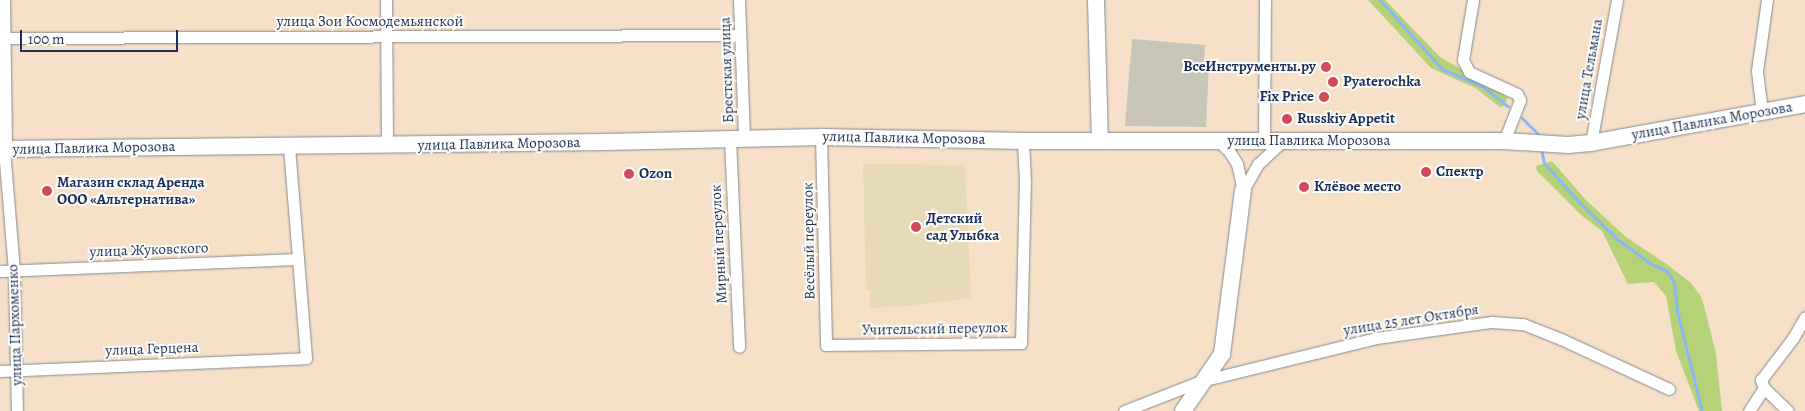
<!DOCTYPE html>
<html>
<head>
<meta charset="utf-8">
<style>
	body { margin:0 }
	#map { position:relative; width:1805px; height:411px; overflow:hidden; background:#f6e0c7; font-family:Alegreya,serif }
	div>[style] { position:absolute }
	.built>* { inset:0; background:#e7daba }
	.industrial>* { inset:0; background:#c8c4b8 }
	.green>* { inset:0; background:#b5d278 }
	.stream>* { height:3px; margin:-1.5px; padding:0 1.5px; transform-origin:1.5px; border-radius:1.5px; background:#89b8f4 }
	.roads { filter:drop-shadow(0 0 1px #888892) drop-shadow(0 0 1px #888892) }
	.street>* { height:11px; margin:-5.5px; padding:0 5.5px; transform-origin:5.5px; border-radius:5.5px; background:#fff }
	.secondary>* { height:16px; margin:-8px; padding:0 8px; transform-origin:8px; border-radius:8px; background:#fff }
	.dots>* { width:14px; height:14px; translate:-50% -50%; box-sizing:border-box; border:2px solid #fdfcf7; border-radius:50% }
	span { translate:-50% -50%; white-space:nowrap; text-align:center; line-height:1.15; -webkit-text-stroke:4px #fdfcf7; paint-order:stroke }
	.street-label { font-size:15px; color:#1b2f5e }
	.poi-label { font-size:15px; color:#1b2f5e; font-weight:700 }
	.right { translate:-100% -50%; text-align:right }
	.left { translate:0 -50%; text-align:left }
	.scale { position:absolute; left:20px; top:30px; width:158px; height:22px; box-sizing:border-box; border:2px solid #1b2f5e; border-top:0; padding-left:6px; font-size:15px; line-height:18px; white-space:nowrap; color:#1b2f5e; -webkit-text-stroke:4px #fdfcf7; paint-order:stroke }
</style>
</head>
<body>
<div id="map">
	<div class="built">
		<i style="clip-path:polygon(863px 164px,965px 165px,971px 298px,906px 306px,870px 308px,870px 290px,866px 290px)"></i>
	</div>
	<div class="industrial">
		<i style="clip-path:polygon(1132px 39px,1205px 45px,1204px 62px,1209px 62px,1206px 127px,1125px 126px)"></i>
	</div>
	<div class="green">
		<i style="clip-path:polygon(1368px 0,1385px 0,1440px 57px,1501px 92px,1507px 98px,1506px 105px,1500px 107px,1475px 88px,1431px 68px)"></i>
		<i style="clip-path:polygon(1552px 161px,1586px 200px,1626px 237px,1668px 265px,1691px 283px,1702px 298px,1716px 354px,1722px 411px,1699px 411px,1676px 351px,1666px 296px,1654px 282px,1628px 284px,1602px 231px,1581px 215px,1537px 171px,1536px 166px)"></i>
	</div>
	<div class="stream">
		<i style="left:1380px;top:0;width:93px;rotate:48.1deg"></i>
		<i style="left:1442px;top:69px;width:43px;rotate:23deg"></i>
		<i style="left:1482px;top:86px;width:33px;rotate:38deg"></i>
		<i style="left:1522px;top:118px;width:23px;rotate:45deg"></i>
		<i style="left:1541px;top:149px;width:14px;rotate:78deg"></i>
		<i style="left:1544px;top:163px;width:52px;rotate:48.1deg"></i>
		<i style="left:1579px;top:202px;width:53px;rotate:44.2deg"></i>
		<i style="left:1617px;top:239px;width:42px;rotate:36.3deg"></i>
		<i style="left:1651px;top:264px;width:17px;rotate:24deg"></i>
		<i style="left:1667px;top:271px;width:13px;rotate:58deg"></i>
		<i style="left:1674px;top:282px;width:29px;rotate:84deg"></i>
		<i style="left:1677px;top:311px;width:103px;rotate:76deg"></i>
	</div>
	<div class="roads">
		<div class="street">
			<i style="left:386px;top:0;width:145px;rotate:89.6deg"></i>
			<i style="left:739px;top:0;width:138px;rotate:87.9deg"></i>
			<i style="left:1473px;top:0;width:61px;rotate:99.5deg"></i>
			<i style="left:1463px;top:60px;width:13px;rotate:63deg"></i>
			<i style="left:1469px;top:72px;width:53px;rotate:24.6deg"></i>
			<i style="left:1517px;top:94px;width:7px;rotate:63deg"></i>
			<i style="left:1520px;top:100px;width:44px;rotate:111.3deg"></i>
			<i style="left:0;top:38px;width:740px;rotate:-0.23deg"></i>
			<i style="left:1762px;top:112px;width:41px;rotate:-97deg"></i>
			<i style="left:1757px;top:71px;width:72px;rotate:-82deg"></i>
			<i style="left:821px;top:137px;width:208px;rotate:88.6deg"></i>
			<i style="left:826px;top:345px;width:195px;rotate:-0.6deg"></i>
			<i style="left:1021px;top:343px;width:161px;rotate:-88.6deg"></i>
			<i style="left:1025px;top:182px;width:41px;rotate:-92.8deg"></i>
			<i style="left:730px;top:138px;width:209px;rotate:87.5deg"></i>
			<i style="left:1264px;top:141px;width:141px;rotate:-89.6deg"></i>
			<i style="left:1219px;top:142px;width:13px;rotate:42deg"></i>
			<i style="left:1229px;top:151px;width:15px;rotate:58deg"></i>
			<i style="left:1237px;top:164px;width:27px;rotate:77deg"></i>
			<i style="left:1591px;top:143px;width:145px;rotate:-79.7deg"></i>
			<i style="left:4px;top:149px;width:122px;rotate:85.3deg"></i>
			<i style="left:14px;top:271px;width:140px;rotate:88.8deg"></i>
			<i style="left:1243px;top:190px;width:30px;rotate:-60deg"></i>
			<i style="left:1258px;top:164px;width:33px;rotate:-43deg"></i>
			<i style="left:0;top:271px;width:298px;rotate:-2.3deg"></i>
			<i style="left:0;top:371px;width:306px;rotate:-2.4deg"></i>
			<i style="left:306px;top:358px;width:213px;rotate:-94.6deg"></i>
			<i style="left:1764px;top:388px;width:33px;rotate:44deg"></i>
			<i style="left:1124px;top:411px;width:83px;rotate:-21.3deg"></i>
			<i style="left:1201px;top:381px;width:180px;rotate:-13.8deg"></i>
			<i style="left:1376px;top:338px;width:117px;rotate:-7.9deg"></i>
			<i style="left:1492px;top:322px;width:31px;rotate:4deg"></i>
			<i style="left:1523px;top:324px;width:41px;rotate:21.5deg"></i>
			<i style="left:1561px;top:339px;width:119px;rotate:24.8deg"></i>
			<i style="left:1749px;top:411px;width:27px;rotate:-57deg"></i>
			<i style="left:1764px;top:388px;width:9px;rotate:-111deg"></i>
			<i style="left:1761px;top:380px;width:53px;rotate:-52.7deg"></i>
			<i style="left:1793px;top:338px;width:24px;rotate:-60deg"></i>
		</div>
		<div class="secondary">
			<i style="left:2px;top:0;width:149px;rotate:89.2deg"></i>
			<i style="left:1096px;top:0;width:141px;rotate:88.4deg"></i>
			<i style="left:0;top:149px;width:606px;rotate:-0.66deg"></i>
			<i style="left:606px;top:142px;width:215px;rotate:-1.3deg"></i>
			<i style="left:821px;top:137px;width:202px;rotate:1.1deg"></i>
			<i style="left:1023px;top:141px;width:481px"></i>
			<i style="left:1504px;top:141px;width:64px;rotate:3.6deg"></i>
			<i style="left:1568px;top:145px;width:23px;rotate:-5deg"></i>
			<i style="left:1591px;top:143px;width:218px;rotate:-10.3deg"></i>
			<i style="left:1183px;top:411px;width:69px;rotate:-55.6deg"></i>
			<i style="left:1222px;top:354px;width:165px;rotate:-82.7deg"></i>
		</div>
	</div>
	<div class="dots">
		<i style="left:1326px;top:67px;background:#d1495b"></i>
		<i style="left:1333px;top:82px;background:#d1495b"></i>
		<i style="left:1324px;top:97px;background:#d1495b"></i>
		<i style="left:1287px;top:119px;background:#d1495b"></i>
		<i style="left:1426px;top:172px;background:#d1495b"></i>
		<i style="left:629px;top:174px;background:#d1495b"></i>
		<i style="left:1304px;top:187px;background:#d1495b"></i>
		<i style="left:47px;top:191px;background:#d1495b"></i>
		<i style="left:916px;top:227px;background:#d1495b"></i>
	</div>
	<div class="street-label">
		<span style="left:370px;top:22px">улица Зои Космодемьянской</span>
		<span style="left:1589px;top:69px;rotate:-80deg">улица Тельмана</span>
		<span style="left:727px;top:70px;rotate:-92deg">Брестская улица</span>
		<span style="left:1712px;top:121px;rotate:-10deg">улица Павлика Морозова</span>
		<span style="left:904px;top:138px;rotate:1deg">улица Павлика Морозова</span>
		<span style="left:1309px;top:141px">улица Павлика Морозова</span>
		<span style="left:499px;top:144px;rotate:-1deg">улица Павлика Морозова</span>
		<span style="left:94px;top:148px;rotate:-1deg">улица Павлика Морозова</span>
		<span style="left:809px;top:241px;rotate:-91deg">Весёлый переулок</span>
		<span style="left:719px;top:244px;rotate:-93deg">Мирный переулок</span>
		<span style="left:149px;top:250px;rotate:-2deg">улица Жуковского</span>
		<span style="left:1411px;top:320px;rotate:-9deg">улица 25 лет Октября</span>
		<span style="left:15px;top:325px;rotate:-92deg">улица Пархоменко</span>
		<span style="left:935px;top:329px;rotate:-1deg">Учительский переулок</span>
		<span style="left:152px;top:349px;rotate:-2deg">улица Герцена</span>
	</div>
	<div class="poi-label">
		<span class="right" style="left:1316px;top:67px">ВсеИнструменты.ру</span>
		<span class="left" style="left:1343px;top:82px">Pyaterochka</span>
		<span class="right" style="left:1314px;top:97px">Fix Price</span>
		<span class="left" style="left:1297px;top:119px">Russkiy Appetit</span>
		<span class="left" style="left:1436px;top:172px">Спектр</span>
		<span class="left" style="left:639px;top:174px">Ozon</span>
		<span class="left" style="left:57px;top:191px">Магазин склад Аренда<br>ООО «Альтернатива»</span>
		<span class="left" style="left:1314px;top:187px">Клёвое место</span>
		<span class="left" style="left:926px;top:227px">Детский<br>сад Улыбка</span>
	</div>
	<div class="scale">100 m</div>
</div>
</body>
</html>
